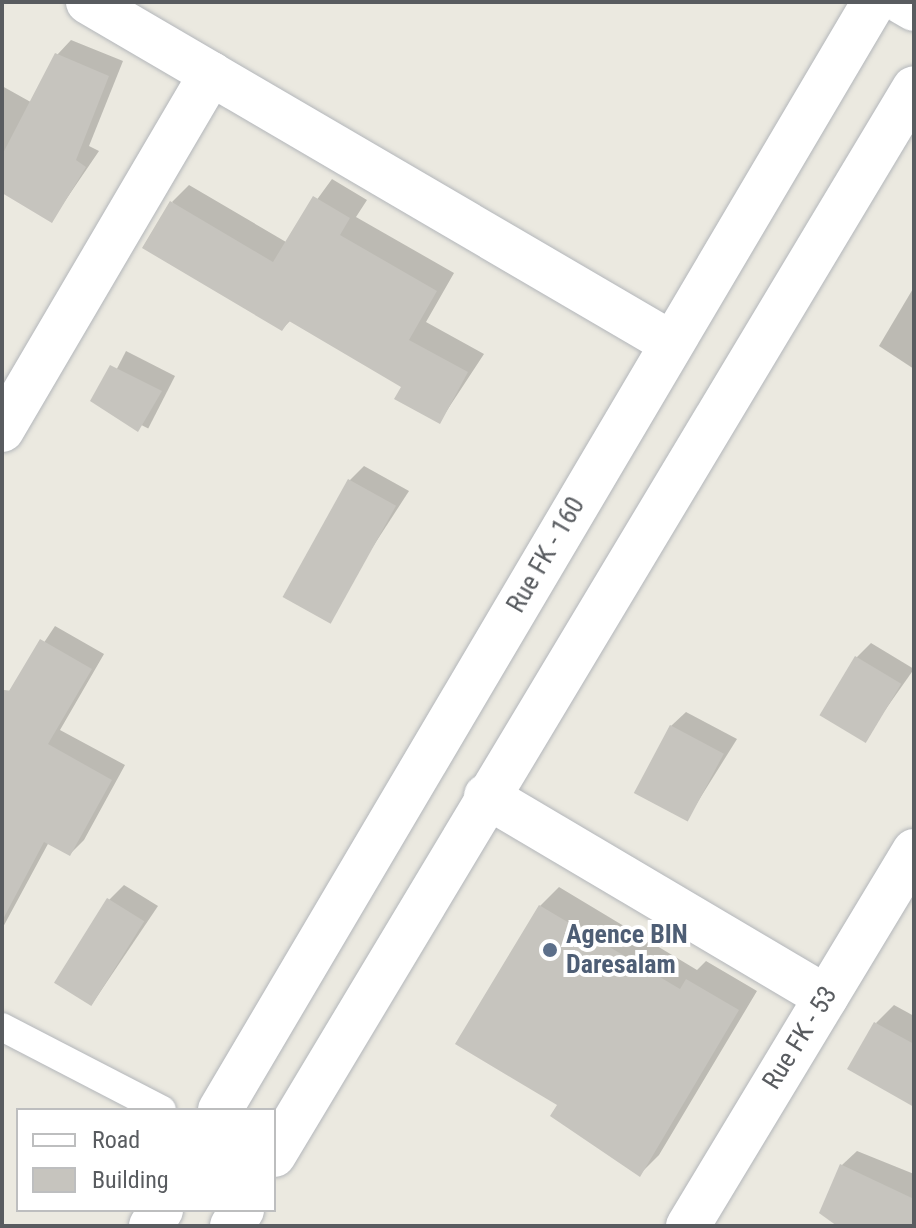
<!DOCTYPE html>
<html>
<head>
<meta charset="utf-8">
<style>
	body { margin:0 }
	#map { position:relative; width:916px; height:1228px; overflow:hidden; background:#ebe9e0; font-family:"Roboto Condensed",sans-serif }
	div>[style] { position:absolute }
	.shadow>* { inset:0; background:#0003; transform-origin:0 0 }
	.building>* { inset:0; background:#c6c4be; transform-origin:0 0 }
	.roads { filter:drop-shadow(0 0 2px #b3b6ba) drop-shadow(0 0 2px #b3b6ba) }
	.lane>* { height:28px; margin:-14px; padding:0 14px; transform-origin:14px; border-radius:14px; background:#fff }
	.street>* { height:44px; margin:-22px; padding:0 22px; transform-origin:22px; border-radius:22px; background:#fff }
	.secondary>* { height:44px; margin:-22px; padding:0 22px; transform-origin:22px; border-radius:22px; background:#fff }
	.dots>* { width:22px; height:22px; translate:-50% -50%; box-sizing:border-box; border:4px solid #fff; border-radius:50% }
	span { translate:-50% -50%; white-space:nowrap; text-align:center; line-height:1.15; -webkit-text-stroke:8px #fff; paint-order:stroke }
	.street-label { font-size:26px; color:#595c60 }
	.service-label { font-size:26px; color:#4e5e75; font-weight:700 }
	.left { translate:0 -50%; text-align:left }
	.frame { position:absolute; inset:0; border:4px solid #595c60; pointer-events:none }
	.legend { position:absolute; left:16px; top:1108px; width:260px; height:104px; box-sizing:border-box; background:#fff; border:2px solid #bdbebf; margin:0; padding:10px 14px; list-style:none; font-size:24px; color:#595c60 }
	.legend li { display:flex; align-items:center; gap:16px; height:40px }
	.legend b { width:40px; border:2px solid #bdbebf }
</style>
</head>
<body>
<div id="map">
	<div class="shadow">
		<i style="clip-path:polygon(71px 40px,123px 61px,89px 146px,99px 151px,52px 220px,2px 190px,2px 86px,36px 105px,57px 55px)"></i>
		<i style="clip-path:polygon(332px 179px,367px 200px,356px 217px,454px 273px,426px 322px,484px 354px,440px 421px,403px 386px,291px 320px,282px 329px,172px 202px,189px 185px,286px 242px)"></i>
		<i style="clip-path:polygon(914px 287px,914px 369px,879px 346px)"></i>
		<i style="left:126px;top:351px;width:55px;height:59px;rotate:27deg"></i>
		<i style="clip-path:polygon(364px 466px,409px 491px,326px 619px,350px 480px)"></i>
		<i style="clip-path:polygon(55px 626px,104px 654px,60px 730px,125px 765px,84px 840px,70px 854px,49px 842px,2px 929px,2px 690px,12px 691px)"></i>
		<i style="clip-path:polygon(871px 643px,914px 669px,864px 740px,856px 658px)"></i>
		<i style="clip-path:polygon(686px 712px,737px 739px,687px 819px,671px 726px)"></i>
		<i style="clip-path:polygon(124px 885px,158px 906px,92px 1004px,109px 900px)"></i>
		<i style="clip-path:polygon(559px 887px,697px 970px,706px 961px,757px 991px,659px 1155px,640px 1174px,560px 1104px,540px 906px)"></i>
		<i style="clip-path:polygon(894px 1005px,914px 1016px,914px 1104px,876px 1023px)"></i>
		<i style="clip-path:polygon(857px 1151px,914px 1174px,914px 1226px,841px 1226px,842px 1165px)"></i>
	</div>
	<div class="building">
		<i style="clip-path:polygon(55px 53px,109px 76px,76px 160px,86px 167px,52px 223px,2px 193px,2px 155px)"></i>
		<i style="clip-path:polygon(313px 196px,350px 218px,340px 235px,437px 291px,409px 340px,468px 372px,440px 424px,394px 399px,401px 387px,289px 321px,282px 331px,142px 248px,170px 201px,273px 262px)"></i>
		<i style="clip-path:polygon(110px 365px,162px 391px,138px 432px,90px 401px)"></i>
		<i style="left:348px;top:479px;width:55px;height:135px;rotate:29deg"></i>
		<i style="clip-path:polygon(40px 639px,92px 669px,48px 744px,112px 780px,70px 856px,44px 842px,2px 921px,2px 691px,9px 691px)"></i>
		<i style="left:855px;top:656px;width:54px;height:69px;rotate:31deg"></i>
		<i style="left:670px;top:725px;width:61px;height:77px;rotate:28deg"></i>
		<i style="left:107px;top:898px;width:44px;height:100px;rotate:32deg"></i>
		<i style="clip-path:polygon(539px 905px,680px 989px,686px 979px,739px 1010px,640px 1177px,550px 1116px,557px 1105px,455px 1044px)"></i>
		<i style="clip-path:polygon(874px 1022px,914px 1044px,914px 1107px,847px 1069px)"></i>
		<i style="clip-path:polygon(840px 1164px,914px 1199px,914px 1226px,837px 1226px,819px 1213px)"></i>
	</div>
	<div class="roads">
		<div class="lane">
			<i style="left:2px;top:1027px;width:180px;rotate:27.4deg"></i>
		</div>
		<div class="street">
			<i style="left:88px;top:2px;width:675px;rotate:30.32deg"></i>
			<i style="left:902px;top:2px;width:14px;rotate:30deg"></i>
			<i style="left:2px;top:430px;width:413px;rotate:-59.6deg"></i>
			<i style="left:486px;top:796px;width:395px;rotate:30.6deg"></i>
			<i style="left:688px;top:1226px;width:438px;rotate:-58.9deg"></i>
		</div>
		<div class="secondary">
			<i style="left:220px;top:1110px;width:1287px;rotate:-59.45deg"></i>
			<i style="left:274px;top:1155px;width:1244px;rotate:-59.04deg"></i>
			<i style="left:151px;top:1226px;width:19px;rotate:-58deg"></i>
			<i style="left:232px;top:1226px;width:19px;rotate:-58deg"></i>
		</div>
	</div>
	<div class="dots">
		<i style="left:550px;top:950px;background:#5c6f8a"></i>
	</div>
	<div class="street-label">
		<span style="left:546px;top:555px;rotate:-60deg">Rue FK - 160</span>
		<span style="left:800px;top:1038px;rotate:-58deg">Rue FK - 53</span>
	</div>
	<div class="service-label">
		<span class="left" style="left:566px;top:950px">Agence BIN<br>Daresalam</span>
	</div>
	<div class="frame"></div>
	<ul class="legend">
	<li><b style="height:10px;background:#fff"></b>Road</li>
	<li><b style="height:22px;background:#c6c4be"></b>Building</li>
	</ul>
</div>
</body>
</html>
